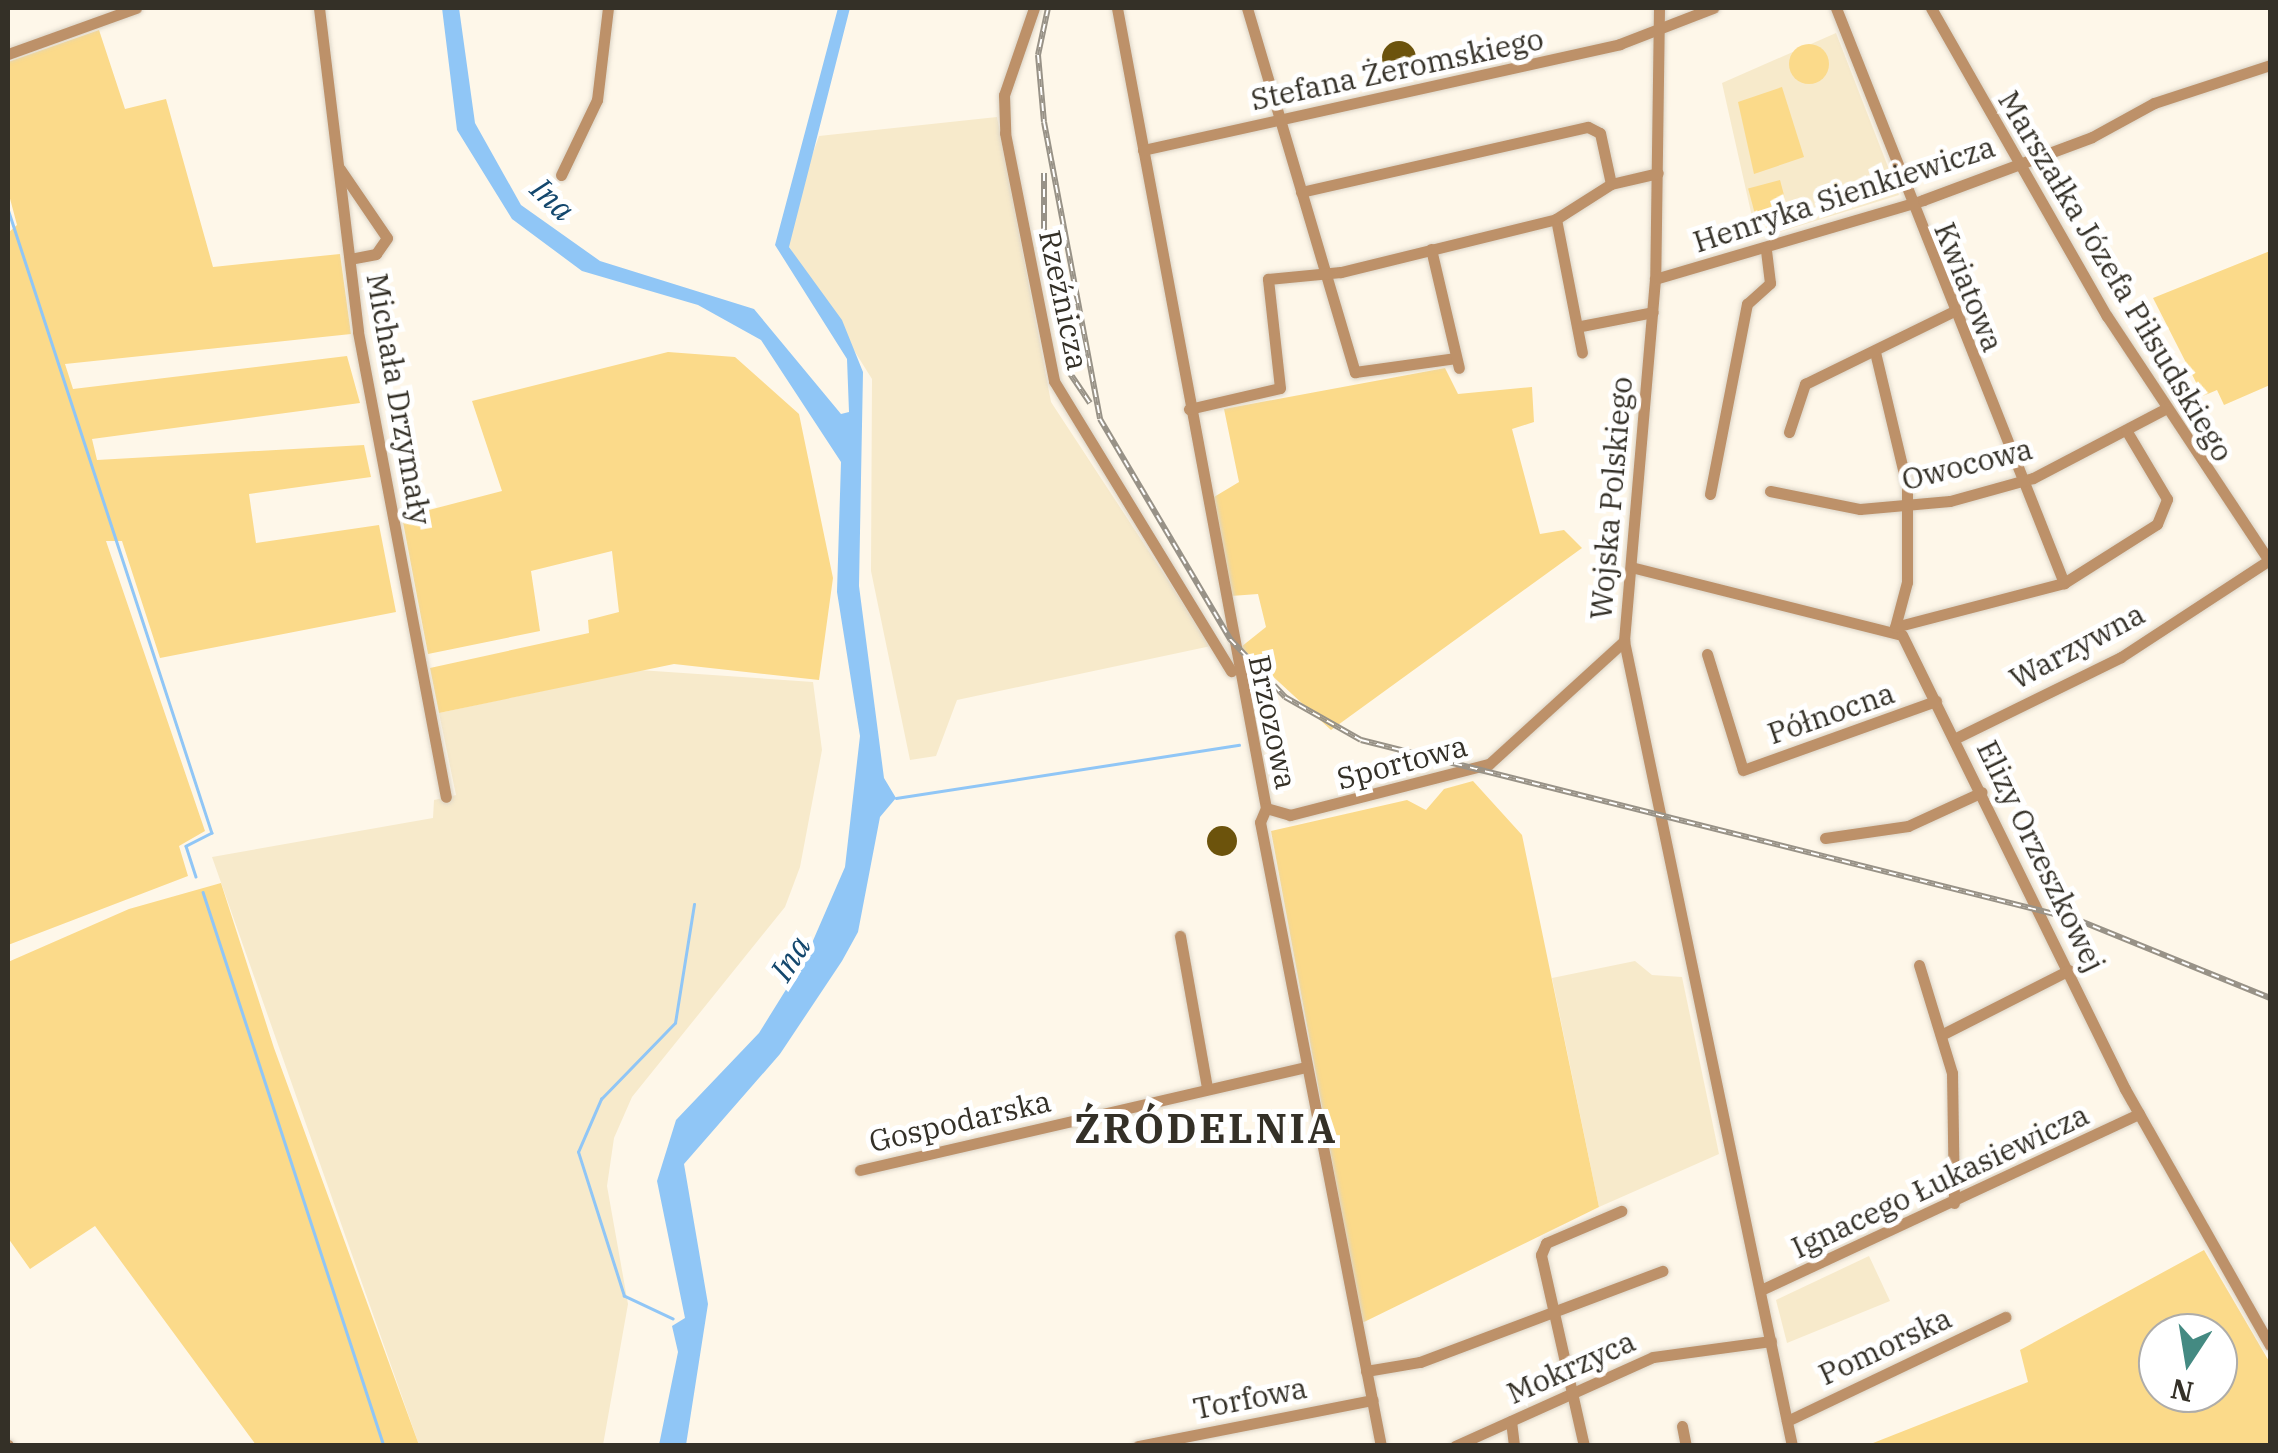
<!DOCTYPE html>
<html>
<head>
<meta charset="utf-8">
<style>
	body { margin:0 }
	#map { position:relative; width:2278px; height:1453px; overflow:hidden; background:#fef7e9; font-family:"IBM Plex Serif",serif }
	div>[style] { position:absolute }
	.built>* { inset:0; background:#f7eacb }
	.green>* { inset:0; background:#fbda8a; transform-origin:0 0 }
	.round { border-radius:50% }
	.water>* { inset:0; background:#90c6f6 }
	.stream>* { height:2.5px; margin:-1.25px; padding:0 1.25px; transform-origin:1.25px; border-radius:1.25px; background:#90c6f6 }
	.building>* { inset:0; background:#6c530c }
	.roads { filter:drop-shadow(0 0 2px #dad3c6) drop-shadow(0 0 2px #dad3c6) }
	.minor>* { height:11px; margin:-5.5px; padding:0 5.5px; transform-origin:5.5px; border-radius:5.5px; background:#bd9169 }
	.rail>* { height:6px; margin-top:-3px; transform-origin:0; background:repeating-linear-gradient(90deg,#fff 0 8px,#989287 0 16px); box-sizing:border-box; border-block:2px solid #989287 }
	span { translate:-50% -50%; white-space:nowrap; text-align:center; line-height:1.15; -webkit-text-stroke:10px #fff; paint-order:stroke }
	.street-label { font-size:30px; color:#343027 }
	.water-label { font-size:32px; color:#13476d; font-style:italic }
	.district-label { font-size:40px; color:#343027; font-weight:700; letter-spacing:2.5px }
	.frame { position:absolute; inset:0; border:10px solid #343027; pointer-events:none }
	.north { position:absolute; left:2138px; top:1313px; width:100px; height:100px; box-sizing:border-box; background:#fff; border:2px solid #aeaca9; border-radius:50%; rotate:192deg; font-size:28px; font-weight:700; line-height:40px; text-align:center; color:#343027 }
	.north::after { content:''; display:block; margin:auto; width:35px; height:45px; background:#448a82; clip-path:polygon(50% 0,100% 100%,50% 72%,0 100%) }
</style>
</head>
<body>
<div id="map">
	<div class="built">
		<i style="clip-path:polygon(1836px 33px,1899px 195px,1757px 239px,1722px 83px)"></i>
		<i style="clip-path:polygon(997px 117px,1051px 402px,1211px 646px,957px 700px,936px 756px,910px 760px,871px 571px,872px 379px,783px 237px,819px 136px)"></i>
		<i style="clip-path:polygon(639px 670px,813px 682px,822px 750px,800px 867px,785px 907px,632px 1097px,614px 1138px,607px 1186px,628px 1304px,603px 1445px,419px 1445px,212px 857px,433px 818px,434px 800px,456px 795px,439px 713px)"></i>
		<i style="clip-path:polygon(1635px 961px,1652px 975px,1682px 977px,1719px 1154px,1599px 1207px,1552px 978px)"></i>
		<i style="clip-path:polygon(1869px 1256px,1890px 1301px,1787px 1343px,1776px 1300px)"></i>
	</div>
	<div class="green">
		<i style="clip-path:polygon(99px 30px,125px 109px,166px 99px,213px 267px,340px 254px,351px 334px,65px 364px,73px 389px,347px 356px,360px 403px,92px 439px,97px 460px,364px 445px,371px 477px,249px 494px,256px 543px,379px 525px,396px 612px,160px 658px,122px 541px,106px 541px,205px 831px,179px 846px,188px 876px,8px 945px,8px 233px,17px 225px,8px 191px,8px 62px)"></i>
		<i class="round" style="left:1789px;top:44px;width:40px;height:40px"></i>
		<i style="clip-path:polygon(1782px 87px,1804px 157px,1754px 174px,1738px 102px)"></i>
		<i style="left:1780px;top:180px;width:46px;height:33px;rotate:75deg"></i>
		<i style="clip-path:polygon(2270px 251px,2270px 385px,2224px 405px,2217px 390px,2203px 396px,2153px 298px)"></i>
		<i style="clip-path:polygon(668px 352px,735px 357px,799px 414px,833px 578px,819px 680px,674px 664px,439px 713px,430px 668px,589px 633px,588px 620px,619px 612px,612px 551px,531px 571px,540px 631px,428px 654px,402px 517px,502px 491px,472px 401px)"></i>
		<i style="clip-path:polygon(1445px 368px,1458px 394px,1532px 387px,1534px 422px,1512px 429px,1540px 534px,1564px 530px,1582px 548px,1331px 730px,1241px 647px,1266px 627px,1258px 594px,1231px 596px,1209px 500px,1239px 482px,1224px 409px)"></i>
		<i style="clip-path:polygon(1473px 781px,1522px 835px,1599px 1207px,1362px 1323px,1271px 831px,1407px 800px,1426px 810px,1444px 789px)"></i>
		<i style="clip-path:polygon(221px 883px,274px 1048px,419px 1445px,256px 1445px,95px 1226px,30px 1269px,8px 1238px,8px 962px,129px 909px)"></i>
		<i style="clip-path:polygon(evenodd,2204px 1250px,2270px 1363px,2270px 1445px,1868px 1445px,2028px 1382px,2020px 1350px,2204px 1250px,2158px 1333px,2218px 1333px,2218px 1393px,2158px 1393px,2158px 1333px)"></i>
	</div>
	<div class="water">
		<i style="clip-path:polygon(442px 8px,459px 8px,475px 123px,521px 205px,600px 261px,754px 309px,841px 414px,849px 412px,847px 359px,775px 245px,838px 8px,850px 8px,789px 247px,842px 320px,863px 372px,859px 586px,884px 778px,896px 798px,880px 817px,858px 932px,842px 961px,780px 1054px,684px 1164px,708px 1304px,686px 1445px,659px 1445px,678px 1352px,672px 1326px,685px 1318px,657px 1181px,676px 1120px,759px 1033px,805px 959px,845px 867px,860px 736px,837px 592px,841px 462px,761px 340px,698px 305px,582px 271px,512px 219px,457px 130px)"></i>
	</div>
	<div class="stream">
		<i style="left:8px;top:209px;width:656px;rotate:71.9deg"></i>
		<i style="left:212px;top:833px;width:29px;rotate:153deg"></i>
		<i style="left:186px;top:846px;width:32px;rotate:72deg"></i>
		<i style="left:896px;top:798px;width:347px;rotate:-8.8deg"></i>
		<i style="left:203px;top:892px;width:583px;rotate:71.91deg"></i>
		<i style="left:673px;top:1319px;width:54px;rotate:-154.9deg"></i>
		<i style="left:624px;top:1296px;width:151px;rotate:-107.7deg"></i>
		<i style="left:578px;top:1152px;width:58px;rotate:-66.5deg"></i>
		<i style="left:601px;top:1099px;width:106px;rotate:-45.8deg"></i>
		<i style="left:675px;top:1023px;width:120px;rotate:-80.9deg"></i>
	</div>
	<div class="building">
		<i class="round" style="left:1382px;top:41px;width:34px;height:34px"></i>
		<i class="round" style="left:1207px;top:826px;width:30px;height:30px"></i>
	</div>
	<div class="roads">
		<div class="minor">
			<i style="left:319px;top:8px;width:326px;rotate:83.1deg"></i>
			<i style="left:358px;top:332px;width:473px;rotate:79.3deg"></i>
			<i style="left:1034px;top:8px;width:92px;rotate:109deg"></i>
			<i style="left:1004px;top:95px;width:38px;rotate:88deg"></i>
			<i style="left:1005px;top:133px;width:253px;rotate:78.8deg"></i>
			<i style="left:1054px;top:381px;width:340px;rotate:58.6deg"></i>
			<i style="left:1117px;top:8px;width:814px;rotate:79.45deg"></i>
			<i style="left:1247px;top:8px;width:380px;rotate:73.5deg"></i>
			<i style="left:1355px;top:372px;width:102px;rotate:-7.9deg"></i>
			<i style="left:1659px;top:8px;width:271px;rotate:90.8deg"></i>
			<i style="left:1655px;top:279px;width:363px;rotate:94.9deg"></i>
			<i style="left:1624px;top:641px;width:822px;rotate:78.21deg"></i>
			<i style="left:1836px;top:8px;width:619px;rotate:68.37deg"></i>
			<i style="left:1931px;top:8px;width:355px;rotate:60.3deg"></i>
			<i style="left:2107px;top:316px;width:295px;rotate:56.5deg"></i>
			<i style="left:8px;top:54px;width:136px;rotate:-19.8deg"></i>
			<i style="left:1143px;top:150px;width:489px;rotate:-12.5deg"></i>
			<i style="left:1620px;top:44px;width:100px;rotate:-21.2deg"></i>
			<i style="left:340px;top:169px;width:83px;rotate:55.7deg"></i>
			<i style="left:387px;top:238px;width:19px;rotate:125deg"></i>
			<i style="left:376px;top:254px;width:26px;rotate:169deg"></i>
			<i style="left:561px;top:175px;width:83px;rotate:-64.4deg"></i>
			<i style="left:597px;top:100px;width:93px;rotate:-83.2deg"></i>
			<i style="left:1301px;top:192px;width:294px;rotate:-12.8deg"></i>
			<i style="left:1588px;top:127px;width:13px;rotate:27deg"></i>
			<i style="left:1600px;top:133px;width:52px;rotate:77.8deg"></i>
			<i style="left:1556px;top:219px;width:136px;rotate:79deg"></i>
			<i style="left:1431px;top:249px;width:122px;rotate:76.8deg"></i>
			<i style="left:1655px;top:279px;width:279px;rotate:-16.4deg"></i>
			<i style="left:1923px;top:200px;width:180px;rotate:-20.4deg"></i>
			<i style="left:2092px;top:137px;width:71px;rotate:-28.7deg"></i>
			<i style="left:2154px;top:103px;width:122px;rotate:-18.1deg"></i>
			<i style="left:1581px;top:326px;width:73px;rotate:-11deg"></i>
			<i style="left:1875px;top:352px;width:138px;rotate:76.6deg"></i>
			<i style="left:1907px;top:486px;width:96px;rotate:90deg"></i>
			<i style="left:1907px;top:582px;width:47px;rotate:104.9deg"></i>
			<i style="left:1189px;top:409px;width:93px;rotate:-13deg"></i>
			<i style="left:1280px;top:388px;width:110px;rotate:-96.3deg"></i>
			<i style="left:1268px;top:279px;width:73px;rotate:-5.5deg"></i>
			<i style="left:1341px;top:272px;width:221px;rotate:-13.8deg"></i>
			<i style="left:1556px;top:219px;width:65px;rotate:-32.5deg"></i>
			<i style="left:1611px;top:184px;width:48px;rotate:-13.2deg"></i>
			<i style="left:1789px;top:432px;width:51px;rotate:-71.6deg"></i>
			<i style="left:1805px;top:384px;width:164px;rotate:-26.1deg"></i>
			<i style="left:1770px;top:491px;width:92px;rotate:11.3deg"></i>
			<i style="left:1860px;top:509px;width:90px;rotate:-5.1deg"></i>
			<i style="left:1950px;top:501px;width:86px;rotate:-15.5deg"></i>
			<i style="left:2033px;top:478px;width:149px;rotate:-27.6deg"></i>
			<i style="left:1710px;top:494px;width:194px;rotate:-79deg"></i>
			<i style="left:1747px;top:304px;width:31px;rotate:-42deg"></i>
			<i style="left:1770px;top:283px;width:35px;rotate:-97deg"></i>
			<i style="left:1631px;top:567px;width:279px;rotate:14.1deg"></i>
			<i style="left:1902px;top:635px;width:506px;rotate:63.84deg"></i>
			<i style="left:2125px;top:1089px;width:294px;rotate:60.5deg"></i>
			<i style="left:1895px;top:627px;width:175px;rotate:-14.6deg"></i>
			<i style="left:2064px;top:583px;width:110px;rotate:-32.4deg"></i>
			<i style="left:2157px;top:524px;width:27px;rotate:-68deg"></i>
			<i style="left:2167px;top:499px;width:80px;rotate:-120.7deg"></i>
			<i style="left:1707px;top:654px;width:121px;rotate:72.8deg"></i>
			<i style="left:1743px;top:770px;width:205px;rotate:-19.7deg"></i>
			<i style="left:1956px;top:738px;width:184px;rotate:-26.1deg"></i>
			<i style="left:2121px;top:657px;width:177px;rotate:-33.2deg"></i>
			<i style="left:1266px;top:808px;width:15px;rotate:113deg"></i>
			<i style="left:1260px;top:822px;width:636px;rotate:79.03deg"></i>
			<i style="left:1266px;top:808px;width:25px;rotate:16deg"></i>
			<i style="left:1290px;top:815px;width:205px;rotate:-14.4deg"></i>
			<i style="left:1489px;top:764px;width:183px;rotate:-42.3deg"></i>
			<i style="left:1825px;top:838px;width:84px;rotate:-8.2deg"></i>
			<i style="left:1908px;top:826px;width:81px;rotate:-24.7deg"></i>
			<i style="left:1180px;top:936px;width:154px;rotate:79.9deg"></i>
			<i style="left:1919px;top:965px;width:113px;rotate:73deg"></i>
			<i style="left:1952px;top:1073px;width:130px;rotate:89.1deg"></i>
			<i style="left:1945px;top:1033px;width:139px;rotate:-26.9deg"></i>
			<i style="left:860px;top:1170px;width:457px;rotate:-13deg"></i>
			<i style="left:1761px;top:1290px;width:417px;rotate:-25deg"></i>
			<i style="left:1366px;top:1371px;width:55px;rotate:-9.5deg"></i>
			<i style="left:1420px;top:1362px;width:259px;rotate:-20.6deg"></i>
			<i style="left:1511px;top:1421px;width:25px;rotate:83deg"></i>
			<i style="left:1787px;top:1421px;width:242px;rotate:-25.5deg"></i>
			<i style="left:1682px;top:1426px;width:20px;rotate:79deg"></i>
			<i style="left:8px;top:1445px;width:1px;rotate:90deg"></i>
			<i style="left:1138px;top:1446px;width:239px;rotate:-11.1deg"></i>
			<i style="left:1455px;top:1446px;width:217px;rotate:-24.2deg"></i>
			<i style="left:1653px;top:1357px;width:119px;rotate:-7.7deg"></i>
			<i style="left:1584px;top:1446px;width:196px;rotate:-102.7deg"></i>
			<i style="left:1541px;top:1255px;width:13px;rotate:-67deg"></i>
			<i style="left:1546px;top:1243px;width:82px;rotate:-23.1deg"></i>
		</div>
	</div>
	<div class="rail">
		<i style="left:1048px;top:8px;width:48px;rotate:102deg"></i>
		<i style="left:1038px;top:55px;width:67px;rotate:84.9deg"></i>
		<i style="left:1044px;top:122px;width:302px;rotate:79.3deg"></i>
		<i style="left:1100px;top:419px;width:256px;rotate:59.4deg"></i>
		<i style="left:1230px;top:639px;width:80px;rotate:46.5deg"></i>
		<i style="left:1285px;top:697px;width:87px;rotate:29.5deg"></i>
		<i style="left:1361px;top:740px;width:739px;rotate:14.09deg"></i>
		<i style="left:2078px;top:920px;width:207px;rotate:22.1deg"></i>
		<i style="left:1044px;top:173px;width:81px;rotate:90deg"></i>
		<i style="left:1044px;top:254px;width:117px;rotate:78.7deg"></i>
		<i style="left:1067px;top:369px;width:41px;rotate:55.9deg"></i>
	</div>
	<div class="street-label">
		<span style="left:1397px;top:69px;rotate:-12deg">Stefana Żeromskiego</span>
		<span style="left:1844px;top:194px;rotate:-18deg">Henryka Sienkiewicza</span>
		<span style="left:2116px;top:276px;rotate:59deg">Marszałka Józefa Piłsudskiego</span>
		<span style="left:1969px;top:287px;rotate:68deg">Kwiatowa</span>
		<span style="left:1064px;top:300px;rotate:78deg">Rzeźnicza</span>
		<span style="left:399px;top:399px;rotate:80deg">Michała Drzymały</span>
		<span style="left:1967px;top:464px;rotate:-14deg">Owocowa</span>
		<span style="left:1611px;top:498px;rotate:-85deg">Wojska Polskiego</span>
		<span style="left:2077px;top:646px;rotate:-28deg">Warzywna</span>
		<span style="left:1831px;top:713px;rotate:-19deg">Północna</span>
		<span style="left:1273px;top:722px;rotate:78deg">Brzozowa</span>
		<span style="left:1402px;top:762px;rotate:-15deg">Sportowa</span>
		<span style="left:2041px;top:856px;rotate:64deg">Elizy Orzeszkowej</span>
		<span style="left:960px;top:1121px;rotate:-13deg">Gospodarska</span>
		<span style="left:1940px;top:1181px;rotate:-25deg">Ignacego Łukasiewicza</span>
		<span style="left:1885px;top:1346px;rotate:-25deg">Pomorska</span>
		<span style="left:1571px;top:1367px;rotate:-24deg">Mokrzyca</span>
		<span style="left:1250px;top:1398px;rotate:-11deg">Torfowa</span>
	</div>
	<div class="water-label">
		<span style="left:553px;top:199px;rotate:43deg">Ina</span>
		<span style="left:790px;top:958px;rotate:-58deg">Ina</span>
	</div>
	<div class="district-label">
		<span style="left:1206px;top:1128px">ŹRÓDELNIA</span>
	</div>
	<div class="frame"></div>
	<div class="north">N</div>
</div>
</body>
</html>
